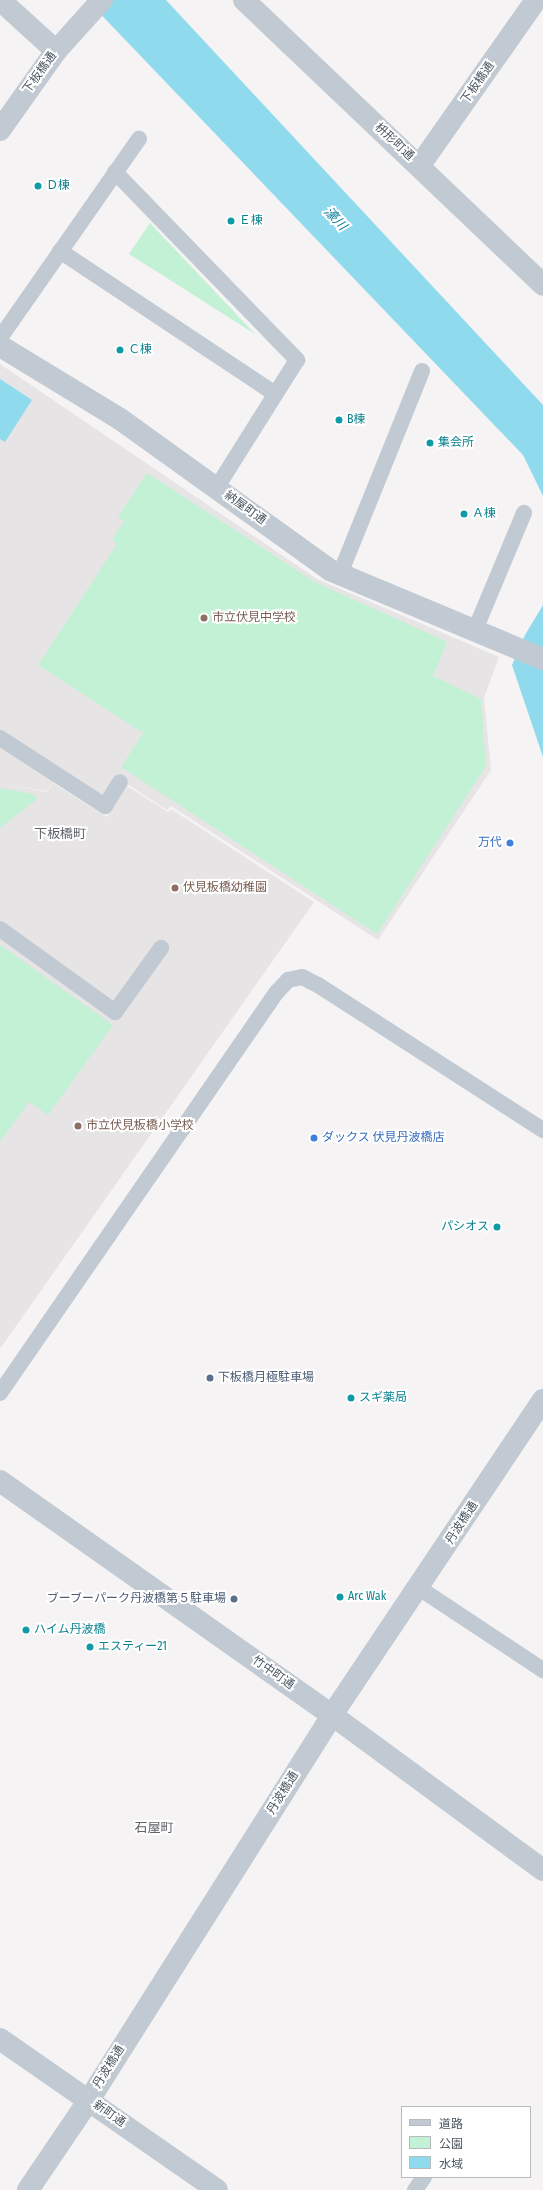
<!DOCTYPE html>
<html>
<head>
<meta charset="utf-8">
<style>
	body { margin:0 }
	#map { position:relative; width:543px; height:2190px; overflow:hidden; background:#f5f3f3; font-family:"Fira Sans Condensed","Noto Sans JP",sans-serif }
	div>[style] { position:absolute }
	.education>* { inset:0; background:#e6e4e5 }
	.green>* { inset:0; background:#c3f1d5 }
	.water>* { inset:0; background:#90daee }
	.service>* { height:16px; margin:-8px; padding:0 8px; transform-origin:8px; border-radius:8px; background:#c1cad2 }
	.minor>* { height:22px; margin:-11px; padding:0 11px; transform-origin:11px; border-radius:11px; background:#c1cad2 }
	.tertiary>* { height:22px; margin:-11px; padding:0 11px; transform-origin:11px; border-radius:11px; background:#c1cad2 }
	.dots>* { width:11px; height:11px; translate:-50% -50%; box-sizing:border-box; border:2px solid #fff; border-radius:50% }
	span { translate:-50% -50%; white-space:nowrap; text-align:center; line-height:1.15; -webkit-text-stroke:4px #fff; paint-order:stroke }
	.street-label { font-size:12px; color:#4a5661 }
	.culture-label { font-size:12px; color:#0d838f }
	.left { translate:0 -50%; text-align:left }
	.right { translate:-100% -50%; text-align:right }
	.education-label { font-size:12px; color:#785e54 }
	.shop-label { font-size:12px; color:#366cbe }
	.service-label { font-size:12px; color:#4e5e75 }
	.water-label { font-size:13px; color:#0c7c9b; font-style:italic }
	.neighbourhood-label { font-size:13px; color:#5f6368 }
	.legend { position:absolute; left:401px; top:2106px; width:130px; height:72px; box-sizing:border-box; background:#fff; border:1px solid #b7bbc0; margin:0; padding:5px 7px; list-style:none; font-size:12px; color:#4a5661 }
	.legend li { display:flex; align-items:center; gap:8px; height:20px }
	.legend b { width:20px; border:1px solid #b7bbc0 }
</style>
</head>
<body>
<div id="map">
	<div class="education">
		<i style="clip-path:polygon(0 364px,317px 579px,499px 657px,484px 698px,491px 770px,378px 940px,171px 806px,167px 810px,127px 784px,107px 815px,53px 782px,47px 791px,10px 785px,47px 792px,53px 783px,107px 817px,127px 786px,168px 812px,171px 809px,314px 902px,0 1349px)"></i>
	</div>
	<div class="green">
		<i style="clip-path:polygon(150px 223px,255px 334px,129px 254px)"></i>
		<i style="clip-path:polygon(147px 473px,315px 582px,447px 642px,433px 676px,481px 699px,486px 766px,377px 934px,121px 767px,143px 733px,38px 665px,117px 544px,112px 540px,124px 521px,118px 517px)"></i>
		<i style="clip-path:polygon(0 788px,33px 794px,37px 799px,0 828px)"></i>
		<i style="clip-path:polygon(0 945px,113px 1025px,48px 1115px,29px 1102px,0 1142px)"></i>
	</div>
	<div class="water">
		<i style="clip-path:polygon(87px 0,166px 0,543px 405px,543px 496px,523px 455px)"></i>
		<i style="clip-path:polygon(0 379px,32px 400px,5px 442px,0 439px)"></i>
		<i style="clip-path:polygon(543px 605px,543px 757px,512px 665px,525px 635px)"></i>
	</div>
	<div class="service">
		<i style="left:115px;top:172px;width:262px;rotate:45.9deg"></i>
		<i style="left:297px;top:360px;width:150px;rotate:122.2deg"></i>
		<i style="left:60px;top:251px;width:258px;rotate:33.6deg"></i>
		<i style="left:0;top:338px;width:243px;rotate:-55.1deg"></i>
		<i style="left:340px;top:574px;width:219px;rotate:-68deg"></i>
		<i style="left:475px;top:630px;width:127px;rotate:-67.3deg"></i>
		<i style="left:0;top:738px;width:125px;rotate:32.9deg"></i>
		<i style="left:105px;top:806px;width:28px;rotate:-58deg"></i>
		<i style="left:0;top:929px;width:142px;rotate:35.8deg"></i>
		<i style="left:115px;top:1012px;width:79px;rotate:-54.3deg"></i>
		<i style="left:0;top:1393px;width:486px;rotate:-55.4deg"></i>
		<i style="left:276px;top:993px;width:18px;rotate:-47deg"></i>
		<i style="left:288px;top:980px;width:14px;rotate:-12deg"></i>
		<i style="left:302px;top:977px;width:18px;rotate:27deg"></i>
		<i style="left:318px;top:985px;width:268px;rotate:32.8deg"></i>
		<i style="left:419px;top:1588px;width:149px;rotate:33.5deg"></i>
		<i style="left:415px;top:2190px;width:16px;rotate:-55deg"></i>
	</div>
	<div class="minor">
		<i style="left:0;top:0;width:76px;rotate:42.3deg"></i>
		<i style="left:244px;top:0;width:413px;rotate:43.6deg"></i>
		<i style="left:0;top:130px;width:97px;rotate:-54.7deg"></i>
		<i style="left:56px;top:51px;width:69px;rotate:-48deg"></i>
		<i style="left:420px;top:165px;width:202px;rotate:-54.9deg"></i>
		<i style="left:0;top:346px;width:140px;rotate:31.3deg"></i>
		<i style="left:120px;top:419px;width:259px;rotate:35.7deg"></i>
		<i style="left:330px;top:570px;width:231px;rotate:22.7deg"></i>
		<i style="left:332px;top:1715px;width:262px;rotate:36.3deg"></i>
		<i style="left:0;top:2039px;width:264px;rotate:34.8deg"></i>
		<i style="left:28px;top:2190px;width:109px;rotate:-55.9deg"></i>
		<i style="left:89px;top:2100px;width:455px;rotate:-57.7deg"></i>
		<i style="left:332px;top:1715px;width:379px;rotate:-56.2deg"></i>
	</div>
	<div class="tertiary">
		<i style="left:0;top:1481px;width:406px;rotate:35.2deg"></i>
	</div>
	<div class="dots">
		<i style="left:38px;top:186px;background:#0f9aa8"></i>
		<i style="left:231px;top:221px;background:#0f9aa8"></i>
		<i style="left:120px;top:350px;background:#0f9aa8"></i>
		<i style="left:339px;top:420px;background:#0f9aa8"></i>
		<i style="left:430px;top:443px;background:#0f9aa8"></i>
		<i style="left:464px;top:514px;background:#0f9aa8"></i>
		<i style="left:204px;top:618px;background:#8d6e63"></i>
		<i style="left:510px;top:843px;background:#3f7fe0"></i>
		<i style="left:175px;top:888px;background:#8d6e63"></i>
		<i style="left:78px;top:1126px;background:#8d6e63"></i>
		<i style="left:314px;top:1138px;background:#3f7fe0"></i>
		<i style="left:497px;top:1227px;background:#0f9aa8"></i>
		<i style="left:210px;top:1378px;background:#5c6f8a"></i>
		<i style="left:351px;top:1398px;background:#0f9aa8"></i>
		<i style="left:340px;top:1597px;background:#0f9aa8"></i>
		<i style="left:234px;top:1599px;background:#5c6f8a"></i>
		<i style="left:26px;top:1630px;background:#0f9aa8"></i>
		<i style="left:90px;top:1647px;background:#0f9aa8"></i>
	</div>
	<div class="street-label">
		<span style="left:40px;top:73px;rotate:-54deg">下板橋通</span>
		<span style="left:478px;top:83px;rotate:-55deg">下板橋通</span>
		<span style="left:394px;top:142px;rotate:43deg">枡形町通</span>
		<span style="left:245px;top:508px;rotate:36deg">納屋町通</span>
		<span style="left:462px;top:1523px;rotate:-57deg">丹波橋通</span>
		<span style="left:273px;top:1673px;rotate:35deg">竹中町通</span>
		<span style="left:283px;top:1793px;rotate:-58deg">丹波橋通</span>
		<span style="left:109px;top:2067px;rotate:-58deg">丹波橋通</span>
		<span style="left:109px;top:2114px;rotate:35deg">新町通</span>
	</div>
	<div class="culture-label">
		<span class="left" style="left:46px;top:186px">Ｄ棟</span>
		<span class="left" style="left:239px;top:221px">Ｅ棟</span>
		<span class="left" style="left:128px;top:350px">Ｃ棟</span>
		<span class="left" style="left:347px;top:420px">B棟</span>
		<span class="left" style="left:438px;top:443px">集会所</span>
		<span class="left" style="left:472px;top:514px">Ａ棟</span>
		<span class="right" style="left:489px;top:1227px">パシオス</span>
		<span class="left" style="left:359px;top:1398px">スギ薬局</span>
		<span class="left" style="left:348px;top:1597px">Arc Wak</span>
		<span class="left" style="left:34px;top:1630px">ハイム丹波橋</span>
		<span class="left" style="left:98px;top:1647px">エスティー21</span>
	</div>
	<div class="education-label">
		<span class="left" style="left:212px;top:618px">市立伏見中学校</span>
		<span class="left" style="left:183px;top:888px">伏見板橋幼稚園</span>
		<span class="left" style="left:86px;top:1126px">市立伏見板橋小学校</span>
	</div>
	<div class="shop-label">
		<span class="right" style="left:502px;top:843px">万代</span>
		<span class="left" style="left:322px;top:1138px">ダックス 伏見丹波橋店</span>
	</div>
	<div class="service-label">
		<span class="left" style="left:218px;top:1378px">下板橋月極駐車場</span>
		<span class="right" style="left:226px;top:1599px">ブーブーパーク丹波橋第５駐車場</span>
	</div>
	<div class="water-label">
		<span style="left:335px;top:219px;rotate:47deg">濠川</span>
	</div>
	<div class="neighbourhood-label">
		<span style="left:60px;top:834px">下板橋町</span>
		<span style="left:154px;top:1828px">石屋町</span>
	</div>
	<ul class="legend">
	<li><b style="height:5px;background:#c1cad2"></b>道路</li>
	<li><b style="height:11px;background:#c3f1d5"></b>公園</li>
	<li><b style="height:11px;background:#90daee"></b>水域</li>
	</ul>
</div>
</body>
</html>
